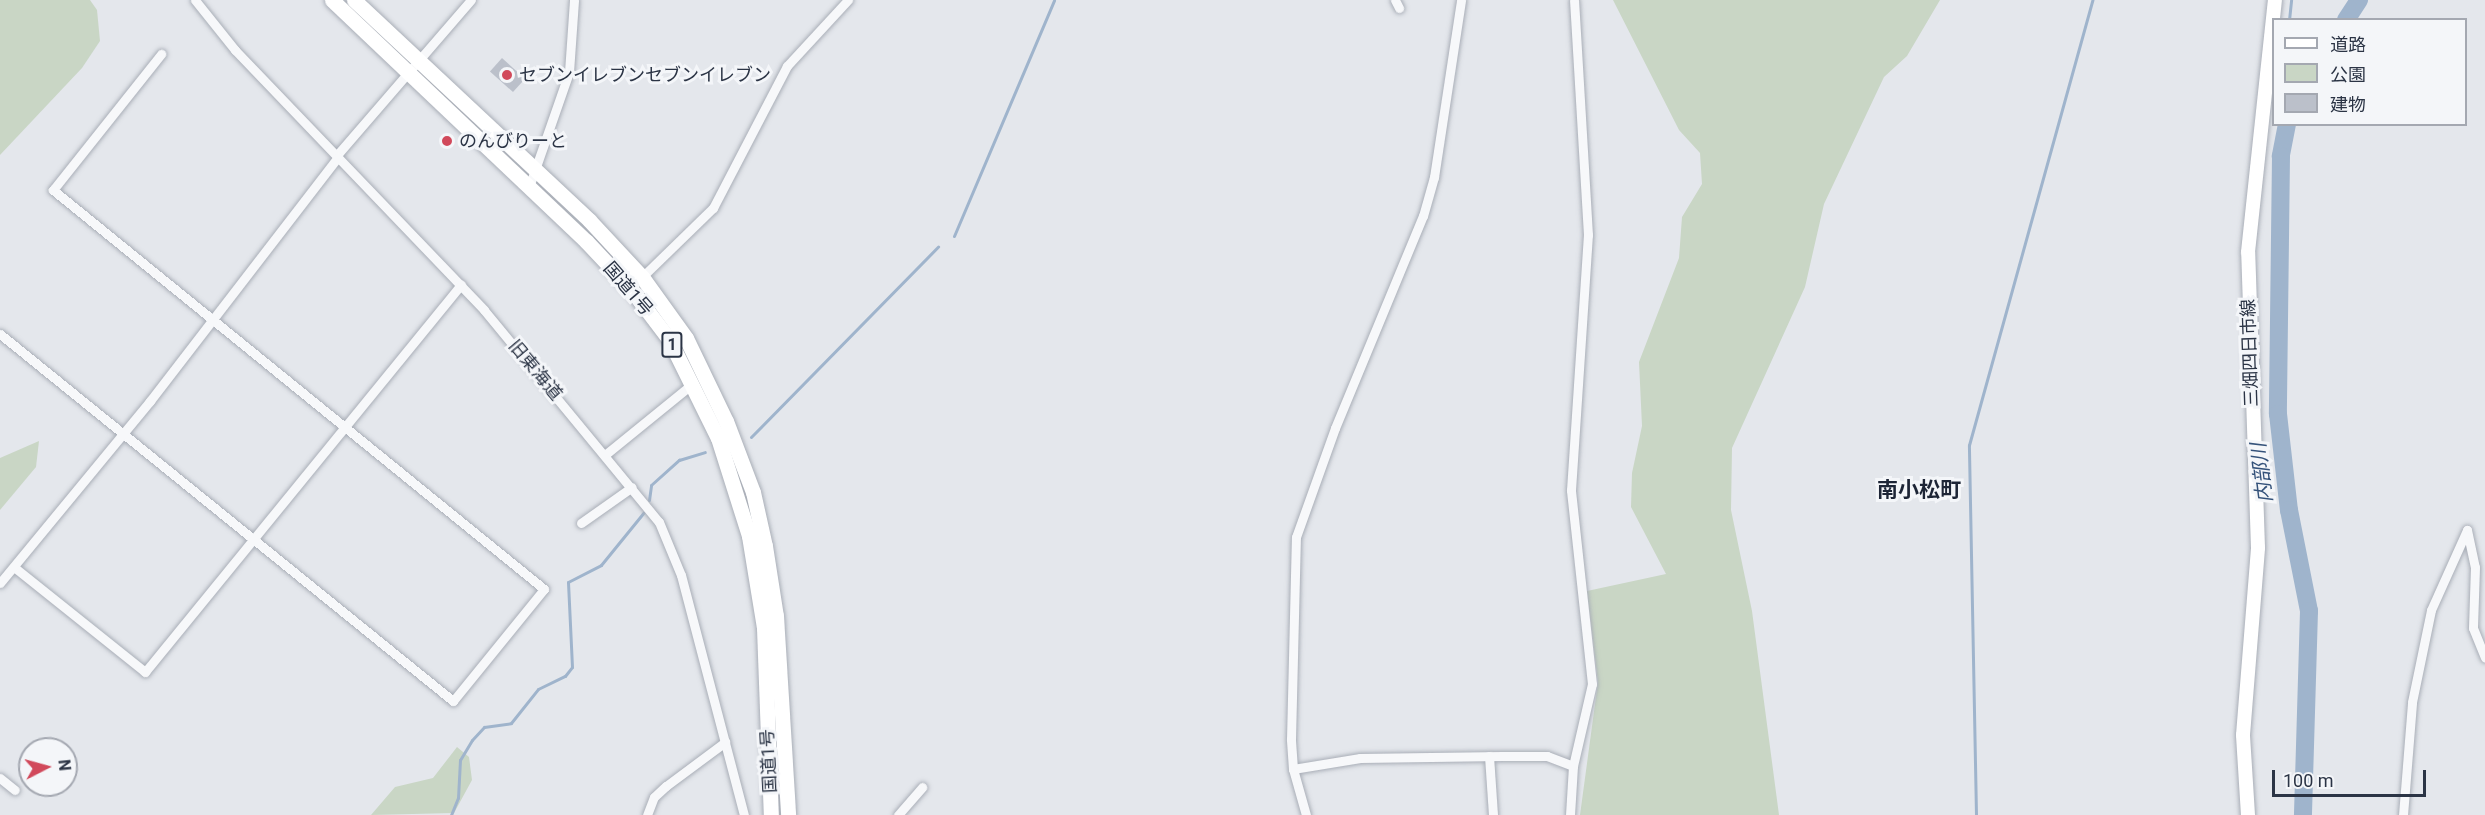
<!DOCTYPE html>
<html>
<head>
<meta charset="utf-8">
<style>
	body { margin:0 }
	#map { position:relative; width:2485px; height:815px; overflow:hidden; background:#e4e7ec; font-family:Roboto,"Noto Sans JP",sans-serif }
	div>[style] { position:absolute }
	.green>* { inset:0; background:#c9d6c5 }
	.stream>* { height:3px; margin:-1.5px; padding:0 1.5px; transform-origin:1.5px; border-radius:1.5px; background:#9fb4cc }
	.river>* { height:18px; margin:-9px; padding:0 9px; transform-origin:9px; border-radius:9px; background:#9fb4cc }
	.building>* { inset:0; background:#bbc0ca; transform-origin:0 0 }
	.roads { filter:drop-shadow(0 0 2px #a9aeb7) drop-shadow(0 0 2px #a9aeb7) }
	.minor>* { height:9px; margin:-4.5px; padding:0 4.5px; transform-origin:4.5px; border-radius:4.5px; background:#f7f8fa }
	.secondary>* { height:14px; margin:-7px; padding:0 7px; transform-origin:7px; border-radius:7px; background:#fff }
	.trunk>* { height:15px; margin:-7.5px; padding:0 7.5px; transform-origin:7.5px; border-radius:7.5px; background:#fff }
	.dots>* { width:16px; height:16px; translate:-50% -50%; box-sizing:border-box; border:3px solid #f4f6f9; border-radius:50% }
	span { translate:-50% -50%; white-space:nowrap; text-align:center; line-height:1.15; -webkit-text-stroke:6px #f4f6f9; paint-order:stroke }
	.shield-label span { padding:2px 4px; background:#f4f6f9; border:2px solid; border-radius:4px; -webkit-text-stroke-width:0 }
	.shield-label { font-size:16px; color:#2b3445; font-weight:700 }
	.poi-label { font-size:18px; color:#2b3445 }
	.left { translate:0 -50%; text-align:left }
	.street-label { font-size:18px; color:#2b3445 }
	.water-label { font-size:20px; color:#34527a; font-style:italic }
	.quarter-label { font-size:21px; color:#1d2536; font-weight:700 }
	.legend { position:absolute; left:2272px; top:18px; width:195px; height:108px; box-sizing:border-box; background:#f4f6f9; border:2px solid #a4a8b1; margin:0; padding:8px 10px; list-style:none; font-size:18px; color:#2b3445 }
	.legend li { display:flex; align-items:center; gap:12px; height:30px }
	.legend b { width:30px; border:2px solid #a4a8b1 }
	.north { position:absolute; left:18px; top:737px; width:60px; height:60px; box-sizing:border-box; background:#f4f6f9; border:2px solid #a4a8b1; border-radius:50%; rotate:84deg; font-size:16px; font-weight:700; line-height:24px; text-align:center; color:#2b3445 }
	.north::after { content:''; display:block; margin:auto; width:21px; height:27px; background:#d1495b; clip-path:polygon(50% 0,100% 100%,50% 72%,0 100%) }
	.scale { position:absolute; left:2272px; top:770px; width:154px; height:27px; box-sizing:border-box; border:3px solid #2b3445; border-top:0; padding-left:8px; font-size:18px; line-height:21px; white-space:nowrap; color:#2b3445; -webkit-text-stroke:4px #f4f6f9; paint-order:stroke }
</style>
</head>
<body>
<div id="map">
	<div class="green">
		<i style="clip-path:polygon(0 0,90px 0,97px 10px,100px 41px,82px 68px,0 155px)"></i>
		<i style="clip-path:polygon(1613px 0,1940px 0,1907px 56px,1884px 77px,1824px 204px,1805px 287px,1732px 448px,1731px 510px,1752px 611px,1779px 815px,1580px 815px,1598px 682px,1587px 591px,1666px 574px,1631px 507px,1632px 473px,1642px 426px,1639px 362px,1679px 258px,1682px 217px,1702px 184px,1700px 153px,1679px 130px)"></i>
		<i style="clip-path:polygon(39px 441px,36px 467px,0 510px,0 458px)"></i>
		<i style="clip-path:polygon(457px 747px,469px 757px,472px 780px,454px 813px,371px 815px,395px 787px,433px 778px)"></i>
	</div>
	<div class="stream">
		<i style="left:2289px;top:20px;width:20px;rotate:-84deg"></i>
		<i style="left:2281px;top:156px;width:32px;rotate:-88deg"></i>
		<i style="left:954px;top:236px;width:256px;rotate:-67deg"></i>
		<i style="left:751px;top:437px;width:267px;rotate:-45.5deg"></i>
		<i style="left:649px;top:500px;width:15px;rotate:-82deg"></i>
		<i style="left:651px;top:485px;width:38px;rotate:-42deg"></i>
		<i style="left:679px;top:460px;width:27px;rotate:-17deg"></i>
		<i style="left:451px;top:815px;width:18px;rotate:-68deg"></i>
		<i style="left:458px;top:798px;width:38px;rotate:-87deg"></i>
		<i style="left:460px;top:760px;width:23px;rotate:-59deg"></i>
		<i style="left:472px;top:740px;width:18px;rotate:-47deg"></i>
		<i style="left:484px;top:727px;width:27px;rotate:-8deg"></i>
		<i style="left:511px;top:723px;width:43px;rotate:-51.5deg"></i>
		<i style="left:538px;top:689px;width:30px;rotate:-26deg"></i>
		<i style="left:565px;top:676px;width:11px;rotate:-52deg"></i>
		<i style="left:572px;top:667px;width:85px;rotate:-92.7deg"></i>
		<i style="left:568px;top:582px;width:37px;rotate:-27deg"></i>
		<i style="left:601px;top:565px;width:68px;rotate:-50.9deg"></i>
		<i style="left:1976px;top:815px;width:370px;rotate:-91.1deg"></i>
		<i style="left:1969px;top:445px;width:462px;rotate:-74.5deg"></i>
	</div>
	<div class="river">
		<i style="left:2346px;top:20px;width:24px;rotate:-57deg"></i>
		<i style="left:2287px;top:124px;width:33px;rotate:101deg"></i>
		<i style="left:2281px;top:156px;width:258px;rotate:90.7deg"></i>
		<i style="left:2278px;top:414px;width:97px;rotate:83.5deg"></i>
		<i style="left:2289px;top:510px;width:103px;rotate:78.8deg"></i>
		<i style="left:2309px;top:611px;width:204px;rotate:91.7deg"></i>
	</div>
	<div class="building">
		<i style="left:502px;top:58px;width:31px;height:18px;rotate:42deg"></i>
	</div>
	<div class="roads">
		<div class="minor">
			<i style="left:195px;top:0;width:64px;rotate:51.3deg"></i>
			<i style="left:235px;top:50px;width:360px;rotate:46.2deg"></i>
			<i style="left:484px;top:310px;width:275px;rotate:50.5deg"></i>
			<i style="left:659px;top:522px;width:57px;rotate:67.5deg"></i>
			<i style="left:681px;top:575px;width:248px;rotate:75.3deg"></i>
			<i style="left:1395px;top:0;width:9px;rotate:63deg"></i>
			<i style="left:337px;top:155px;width:205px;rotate:-49.2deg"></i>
			<i style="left:529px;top:187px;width:122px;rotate:-70.8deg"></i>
			<i style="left:569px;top:72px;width:72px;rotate:-86deg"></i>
			<i style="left:642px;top:277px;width:99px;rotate:-44.2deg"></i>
			<i style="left:713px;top:208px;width:160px;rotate:-62.5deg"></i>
			<i style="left:787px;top:66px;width:90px;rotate:-47.3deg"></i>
			<i style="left:0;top:334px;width:583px;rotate:39.01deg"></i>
			<i style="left:453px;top:701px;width:144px;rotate:-50.9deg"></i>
			<i style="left:544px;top:589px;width:633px;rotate:-140.9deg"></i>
			<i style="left:53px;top:190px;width:174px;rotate:-51.5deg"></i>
			<i style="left:606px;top:454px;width:111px;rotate:-39.1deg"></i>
			<i style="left:581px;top:523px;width:62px;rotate:-35.2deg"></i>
			<i style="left:2467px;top:530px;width:38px;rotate:78deg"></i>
			<i style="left:2475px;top:567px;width:61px;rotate:91.9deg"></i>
			<i style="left:2473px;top:628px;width:32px;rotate:68deg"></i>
			<i style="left:14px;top:567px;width:168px;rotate:38.7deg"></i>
			<i style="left:145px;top:672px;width:500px;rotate:-50.8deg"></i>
			<i style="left:0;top:583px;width:236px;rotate:-50.5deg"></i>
			<i style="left:150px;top:401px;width:308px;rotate:-52.4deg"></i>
			<i style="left:1489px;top:756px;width:59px;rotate:86.1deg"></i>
			<i style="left:1293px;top:769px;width:68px;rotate:-9.3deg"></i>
			<i style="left:1360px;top:758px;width:142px;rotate:-0.8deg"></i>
			<i style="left:1502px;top:756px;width:45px"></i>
			<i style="left:1547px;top:756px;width:28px;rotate:21deg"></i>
			<i style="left:0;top:778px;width:19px;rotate:39deg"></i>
			<i style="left:647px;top:815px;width:19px;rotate:-69deg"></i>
			<i style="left:654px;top:797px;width:16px;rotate:-43deg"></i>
			<i style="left:666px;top:786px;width:74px;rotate:-36.7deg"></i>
			<i style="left:898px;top:815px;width:37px;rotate:-49deg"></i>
			<i style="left:1306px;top:815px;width:48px;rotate:-105.8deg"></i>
			<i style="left:1293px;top:769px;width:30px;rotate:-94deg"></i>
			<i style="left:1291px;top:739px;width:202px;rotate:-88.6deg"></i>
			<i style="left:1296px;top:537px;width:116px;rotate:-70.3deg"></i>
			<i style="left:1335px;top:428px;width:230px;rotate:-67.5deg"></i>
			<i style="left:1423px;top:216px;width:41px;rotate:-74.2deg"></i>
			<i style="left:1434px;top:177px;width:179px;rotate:-81.3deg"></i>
			<i style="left:1570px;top:815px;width:49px;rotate:-86.5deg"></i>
			<i style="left:1573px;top:766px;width:84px;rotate:-77deg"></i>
			<i style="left:1592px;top:684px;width:195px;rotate:-96.2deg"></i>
			<i style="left:1571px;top:490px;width:256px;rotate:-86.2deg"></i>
			<i style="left:1588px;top:235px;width:235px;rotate:-93.4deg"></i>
			<i style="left:2403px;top:815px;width:113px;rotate:-85.4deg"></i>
			<i style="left:2412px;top:702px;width:94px;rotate:-78.3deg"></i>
			<i style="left:2431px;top:610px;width:88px;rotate:-65.8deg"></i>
		</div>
		<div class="secondary">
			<i style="left:2248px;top:815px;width:80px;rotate:-93.6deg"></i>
			<i style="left:2243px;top:735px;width:188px;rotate:-85.4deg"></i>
			<i style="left:2258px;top:548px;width:296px;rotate:-91.9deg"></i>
			<i style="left:2248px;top:252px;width:253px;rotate:-83.9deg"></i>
		</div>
		<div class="trunk">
			<i style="left:332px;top:0;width:350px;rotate:43.5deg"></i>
			<i style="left:586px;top:241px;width:66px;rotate:46.8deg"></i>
			<i style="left:631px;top:289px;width:63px;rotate:52.8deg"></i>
			<i style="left:669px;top:339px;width:110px;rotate:63.7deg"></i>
			<i style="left:718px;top:438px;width:103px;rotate:72.4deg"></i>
			<i style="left:749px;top:536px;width:93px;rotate:80.7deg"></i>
			<i style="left:764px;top:628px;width:187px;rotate:87.9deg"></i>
			<i style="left:354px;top:0;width:322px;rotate:43.1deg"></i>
			<i style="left:589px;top:220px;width:78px;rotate:47.1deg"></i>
			<i style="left:642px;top:277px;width:75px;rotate:54.2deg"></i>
			<i style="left:686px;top:338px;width:92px;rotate:64.3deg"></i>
			<i style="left:726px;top:421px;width:76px;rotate:69.2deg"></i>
			<i style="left:753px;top:492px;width:55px;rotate:77.5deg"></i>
			<i style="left:765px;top:546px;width:71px;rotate:81.1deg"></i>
			<i style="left:776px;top:616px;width:199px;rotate:86.5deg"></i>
		</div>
	</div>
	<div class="dots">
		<i style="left:507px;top:75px;background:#d1495b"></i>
		<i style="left:447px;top:141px;background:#d1495b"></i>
	</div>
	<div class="shield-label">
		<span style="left:672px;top:345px">1</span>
	</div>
	<div class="poi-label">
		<span class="left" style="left:519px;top:75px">セブンイレブンセブンイレブン</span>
		<span class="left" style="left:459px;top:141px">のんびりーと</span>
	</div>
	<div class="street-label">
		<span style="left:628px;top:289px;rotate:49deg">国道1号</span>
		<span style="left:2250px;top:353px;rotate:-92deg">三畑四日市線</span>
		<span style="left:535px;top:370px;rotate:50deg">旧東海道</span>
		<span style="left:769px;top:761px;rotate:-93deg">国道1号</span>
	</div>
	<div class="water-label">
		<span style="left:2262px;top:473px;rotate:-97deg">内部川</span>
	</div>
	<div class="quarter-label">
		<span style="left:1919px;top:490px">南小松町</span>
	</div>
	<ul class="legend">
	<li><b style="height:8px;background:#fff"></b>道路</li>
	<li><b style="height:16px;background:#c9d6c5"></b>公園</li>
	<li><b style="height:16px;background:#bbc0ca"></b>建物</li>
	</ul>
	<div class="north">N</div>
	<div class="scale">100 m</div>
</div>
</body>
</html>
